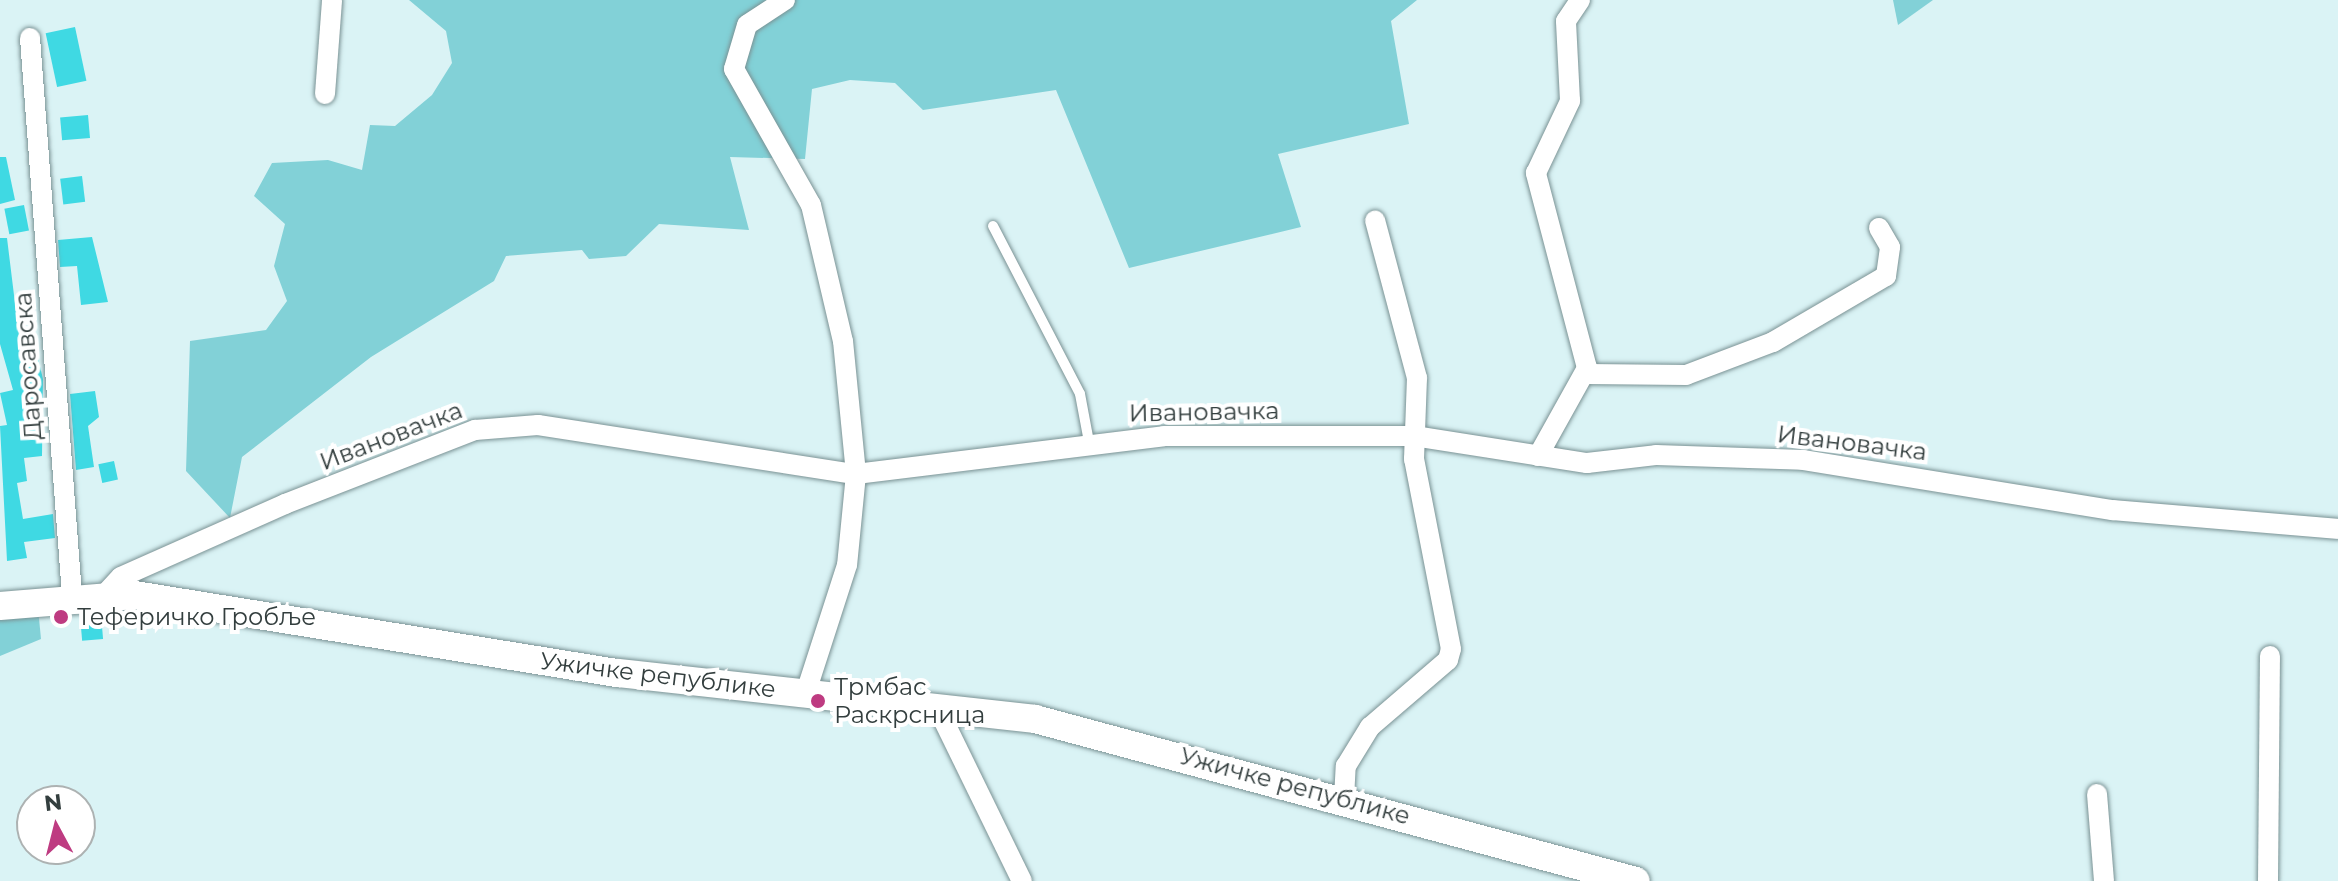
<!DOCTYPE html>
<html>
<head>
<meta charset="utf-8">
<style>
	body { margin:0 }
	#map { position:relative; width:2338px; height:881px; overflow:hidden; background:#daf3f5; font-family:Montserrat,sans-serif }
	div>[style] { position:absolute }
	.green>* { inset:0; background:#82d1d7 }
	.building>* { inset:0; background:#3fd9e3; transform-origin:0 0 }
	.roads { filter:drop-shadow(0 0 2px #7a9294) drop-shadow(0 0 2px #7a9294) }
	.lane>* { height:10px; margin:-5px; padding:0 5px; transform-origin:5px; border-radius:5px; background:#fff }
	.street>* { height:20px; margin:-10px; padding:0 10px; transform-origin:10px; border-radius:10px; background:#fff }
	.secondary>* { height:28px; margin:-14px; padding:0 14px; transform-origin:14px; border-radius:14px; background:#fff }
	.dots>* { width:22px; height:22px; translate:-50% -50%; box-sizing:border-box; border:4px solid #fff; border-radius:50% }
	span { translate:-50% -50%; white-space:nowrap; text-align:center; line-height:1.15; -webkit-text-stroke:8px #fff; paint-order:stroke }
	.street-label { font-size:24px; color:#333e3e }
	.poi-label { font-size:24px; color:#333e3e }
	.left { translate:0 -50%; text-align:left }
	.north { position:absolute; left:16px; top:785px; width:80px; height:80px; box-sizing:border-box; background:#fff; border:2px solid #adb2b2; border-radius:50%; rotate:353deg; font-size:22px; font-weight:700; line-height:32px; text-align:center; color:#333e3e }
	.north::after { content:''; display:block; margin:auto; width:28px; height:36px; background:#be3b81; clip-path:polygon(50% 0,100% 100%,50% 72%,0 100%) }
</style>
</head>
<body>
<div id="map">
	<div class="green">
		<i style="clip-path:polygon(409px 0,1417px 0,1391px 21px,1409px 124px,1278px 154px,1301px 227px,1129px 268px,1056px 90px,923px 110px,895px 83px,850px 80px,812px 89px,805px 159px,730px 157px,749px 230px,659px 224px,626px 256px,589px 259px,582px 250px,506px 256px,494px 281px,371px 357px,242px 457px,230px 518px,186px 471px,190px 341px,266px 330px,287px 301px,274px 266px,285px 224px,254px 196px,272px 163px,328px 160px,362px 170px,370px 125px,395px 126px,432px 95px,452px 63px,446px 31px)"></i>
		<i style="clip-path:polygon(1893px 0,1933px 0,1898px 25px)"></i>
		<i style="clip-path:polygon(38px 608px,41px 639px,0 656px,0 615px)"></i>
	</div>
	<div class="building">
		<i style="left:75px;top:27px;width:55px;height:30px;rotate:78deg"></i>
		<i style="left:88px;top:115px;width:23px;height:28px;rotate:85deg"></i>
		<i style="clip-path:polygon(0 157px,6px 157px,15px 200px,0 204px)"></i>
		<i style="left:82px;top:176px;width:26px;height:22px;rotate:83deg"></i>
		<i style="left:24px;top:205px;width:26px;height:20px;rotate:79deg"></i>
		<i style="clip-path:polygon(92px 237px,108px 302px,81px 305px,77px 266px,60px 267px,58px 240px)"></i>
		<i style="clip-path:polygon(0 238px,7px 238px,20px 344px,34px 341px,43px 379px,42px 456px,24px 458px,27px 481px,17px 483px,23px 519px,53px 514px,55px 538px,24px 542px,27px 558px,7px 561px,0 426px,7px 425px,0 393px,13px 390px,0 344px)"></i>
		<i style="clip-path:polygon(95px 391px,99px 417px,88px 426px,94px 467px,76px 470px,70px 394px)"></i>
		<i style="left:114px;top:461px;width:19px;height:16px;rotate:78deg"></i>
		<i style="left:101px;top:615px;width:24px;height:21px;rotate:85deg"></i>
	</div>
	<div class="roads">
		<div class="lane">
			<i style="left:993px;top:226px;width:189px;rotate:62.6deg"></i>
			<i style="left:1080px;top:394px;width:49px;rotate:79.4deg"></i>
		</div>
		<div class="street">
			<i style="left:785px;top:0;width:45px;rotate:146.7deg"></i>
			<i style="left:747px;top:25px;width:46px;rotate:106.5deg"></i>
			<i style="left:734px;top:69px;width:156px;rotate:60.5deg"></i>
			<i style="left:811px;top:205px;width:140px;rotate:76.8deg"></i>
			<i style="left:843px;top:341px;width:134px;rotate:84.4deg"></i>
			<i style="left:856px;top:474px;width:91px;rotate:95.6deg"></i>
			<i style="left:847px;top:565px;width:133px;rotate:107.9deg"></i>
			<i style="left:30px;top:38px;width:559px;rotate:85.69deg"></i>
			<i style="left:325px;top:94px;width:94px;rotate:-85.7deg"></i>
			<i style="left:1586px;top:374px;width:100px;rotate:0.6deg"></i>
			<i style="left:1686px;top:375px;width:93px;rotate:-20.8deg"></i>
			<i style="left:1773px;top:342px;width:131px;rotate:-30.3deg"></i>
			<i style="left:1886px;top:276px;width:29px;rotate:-82deg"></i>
			<i style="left:1890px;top:247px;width:22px;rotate:-120deg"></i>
			<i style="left:1538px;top:456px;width:101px;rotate:-60.9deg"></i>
			<i style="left:1587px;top:368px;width:202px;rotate:-104.7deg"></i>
			<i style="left:1536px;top:173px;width:80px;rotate:-64.7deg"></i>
			<i style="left:1570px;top:101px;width:80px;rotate:-92.9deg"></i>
			<i style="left:1566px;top:21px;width:25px;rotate:-56deg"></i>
			<i style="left:105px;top:594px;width:23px;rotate:-47deg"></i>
			<i style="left:121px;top:577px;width:180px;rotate:-24deg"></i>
			<i style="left:285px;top:504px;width:204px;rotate:-21.3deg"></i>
			<i style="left:475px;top:430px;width:63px;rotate:-4.5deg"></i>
			<i style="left:538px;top:425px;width:322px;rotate:8.8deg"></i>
			<i style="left:856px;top:474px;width:310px;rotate:-7deg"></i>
			<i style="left:1164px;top:436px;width:250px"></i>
			<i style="left:1414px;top:436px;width:175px;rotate:8.9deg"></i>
			<i style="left:1587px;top:463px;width:69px;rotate:-6.6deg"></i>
			<i style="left:1656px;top:455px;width:147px;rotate:1.9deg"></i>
			<i style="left:1803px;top:460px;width:314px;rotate:9.2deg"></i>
			<i style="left:2113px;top:510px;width:226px;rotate:4.8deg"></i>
			<i style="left:939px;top:711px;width:189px;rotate:64deg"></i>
			<i style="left:2097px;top:794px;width:87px;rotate:85.4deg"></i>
			<i style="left:1344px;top:799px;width:33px;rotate:-87deg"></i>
			<i style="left:1346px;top:766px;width:46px;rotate:-58.4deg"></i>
			<i style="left:1370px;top:727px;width:103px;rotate:-40.7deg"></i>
			<i style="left:1448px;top:660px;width:11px;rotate:-75deg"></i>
			<i style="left:1451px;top:649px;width:194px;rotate:-101deg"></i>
			<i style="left:1414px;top:459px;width:81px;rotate:-87.9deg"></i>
			<i style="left:1417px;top:378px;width:163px;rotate:-104.9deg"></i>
			<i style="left:2268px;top:881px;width:225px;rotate:-89.5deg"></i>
		</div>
		<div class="secondary">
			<i style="left:0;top:606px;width:135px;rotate:-4.7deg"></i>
			<i style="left:135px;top:595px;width:490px;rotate:9.2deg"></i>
			<i style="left:619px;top:673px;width:419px;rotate:6.3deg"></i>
			<i style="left:1035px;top:719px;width:622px;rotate:15.09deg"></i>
		</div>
	</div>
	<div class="dots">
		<i style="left:61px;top:617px;background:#be3b81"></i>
		<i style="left:818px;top:701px;background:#be3b81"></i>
	</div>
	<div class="street-label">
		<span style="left:28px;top:366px;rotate:-94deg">Даросавска</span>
		<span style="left:1204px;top:412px;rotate:-1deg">Ивановачка</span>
		<span style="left:391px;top:436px;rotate:-21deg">Ивановачка</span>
		<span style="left:1852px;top:443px;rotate:7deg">Ивановачка</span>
		<span style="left:658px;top:675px;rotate:7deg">Ужичке републике</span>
		<span style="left:1295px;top:786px;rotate:15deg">Ужичке републике</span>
	</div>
	<div class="poi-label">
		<span class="left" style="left:77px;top:617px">Теферичко Гробље</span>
		<span class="left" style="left:834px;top:701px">Трмбас<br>Раскрсница</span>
	</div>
	<div class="north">N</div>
</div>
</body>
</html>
